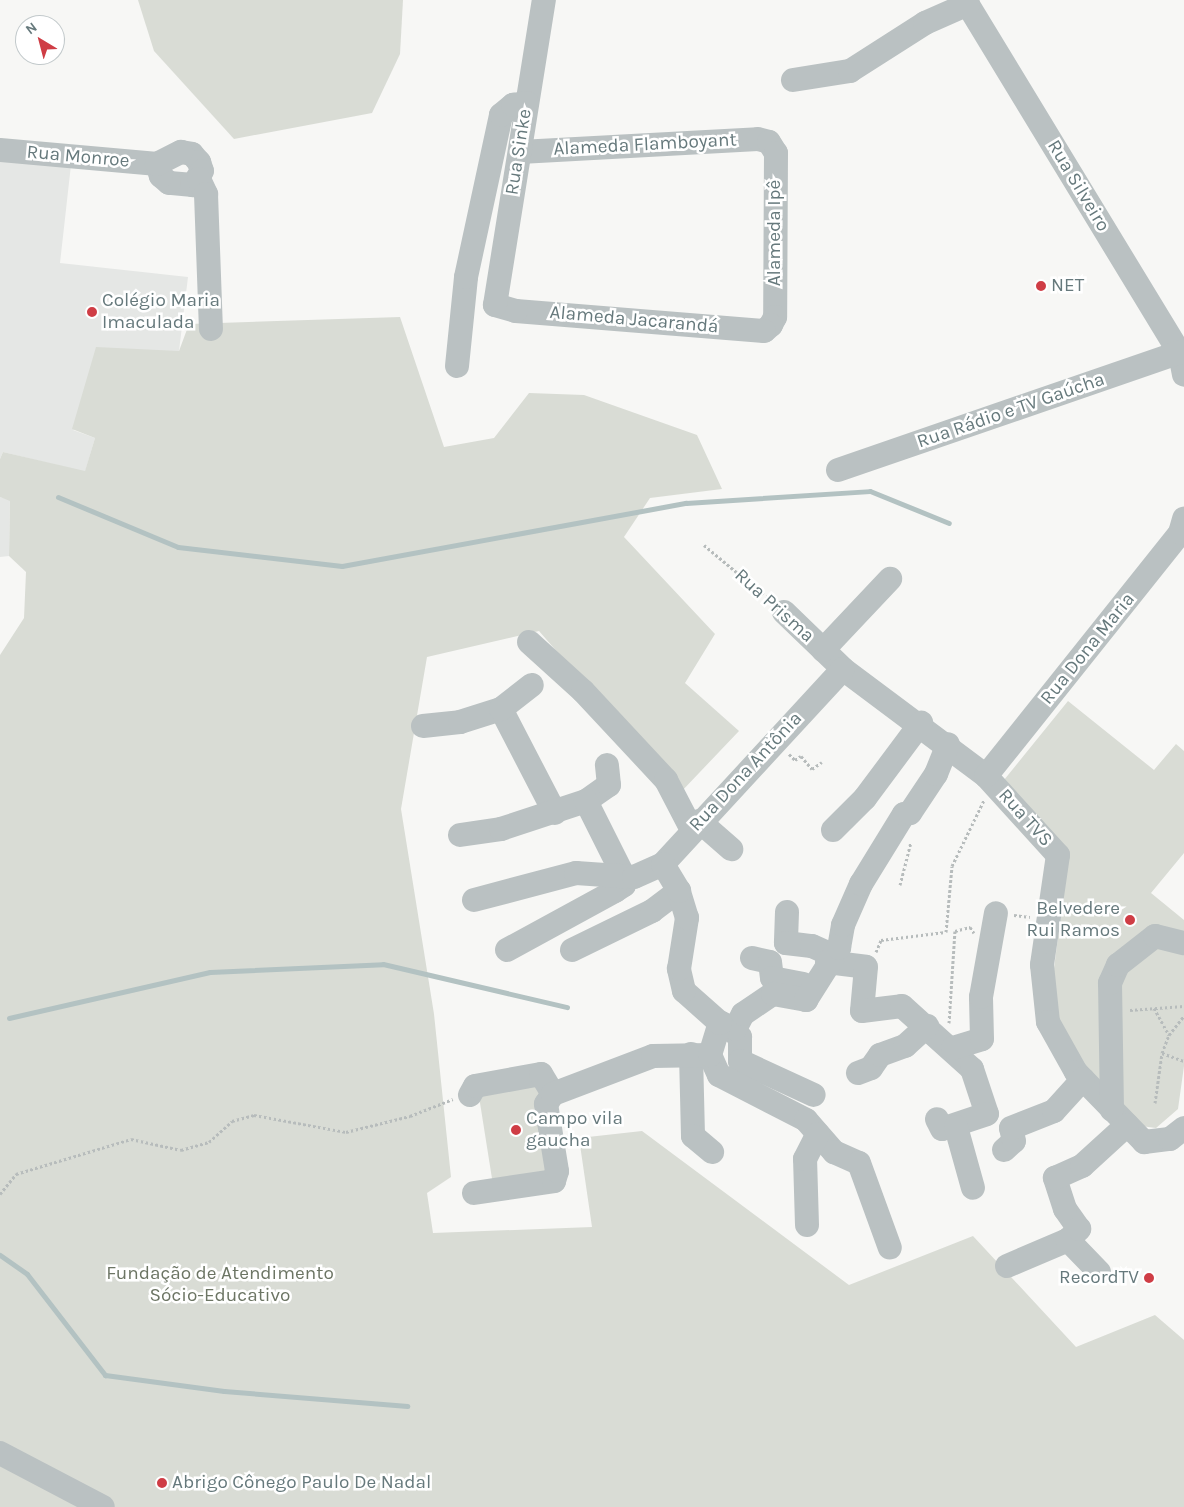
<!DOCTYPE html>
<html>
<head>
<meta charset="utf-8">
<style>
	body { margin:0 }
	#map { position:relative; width:1184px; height:1507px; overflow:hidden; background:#f7f7f5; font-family:Karla,sans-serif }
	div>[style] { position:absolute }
	.built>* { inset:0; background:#e5e7e5 }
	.green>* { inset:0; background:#d9dcd5; transform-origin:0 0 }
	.stream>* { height:5px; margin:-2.5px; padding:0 2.5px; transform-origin:2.5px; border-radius:2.5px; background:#b3c2c2 }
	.path>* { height:3px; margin-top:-1.5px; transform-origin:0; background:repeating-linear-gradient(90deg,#b7bcbc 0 2.5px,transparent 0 5px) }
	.minor>* { height:24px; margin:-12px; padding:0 12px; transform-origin:12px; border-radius:12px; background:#bac1c2 }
	.dots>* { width:14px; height:14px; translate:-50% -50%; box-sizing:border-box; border:2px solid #fff; border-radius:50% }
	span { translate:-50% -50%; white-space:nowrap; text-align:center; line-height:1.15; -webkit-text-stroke:5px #fff; paint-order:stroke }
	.street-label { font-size:19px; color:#66797c }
	.poi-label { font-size:19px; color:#66797c }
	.left { translate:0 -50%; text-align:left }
	.right { translate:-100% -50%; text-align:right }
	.park-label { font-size:19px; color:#6c7564 }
	.north { position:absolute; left:15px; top:15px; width:50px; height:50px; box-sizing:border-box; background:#fff; border:1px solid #c2c9cb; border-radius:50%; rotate:323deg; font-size:14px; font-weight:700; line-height:20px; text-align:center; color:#66797c }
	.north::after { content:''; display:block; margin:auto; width:18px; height:22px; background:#cf3d45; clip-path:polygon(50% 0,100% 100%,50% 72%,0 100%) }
</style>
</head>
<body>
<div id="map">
	<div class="built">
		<i style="clip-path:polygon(0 158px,71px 165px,60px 263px,188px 277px,179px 351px,73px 430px,95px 438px,85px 472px,3px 452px,0 459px)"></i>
		<i style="clip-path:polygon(0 497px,10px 500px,9px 556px,0 557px)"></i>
	</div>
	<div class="green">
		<i style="clip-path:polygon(138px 0,403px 0,400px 54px,372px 113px,234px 139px,154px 51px)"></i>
		<i style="clip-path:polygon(400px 317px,444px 447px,494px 438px,529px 393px,584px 395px,697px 435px,722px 489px,650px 498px,624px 537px,715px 634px,685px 683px,739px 731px,680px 793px,539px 631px,427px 657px,401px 809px,434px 1014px,451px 1177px,427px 1193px,433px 1233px,592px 1227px,579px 1138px,642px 1131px,849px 1285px,973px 1236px,1076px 1347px,1155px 1315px,1184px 1340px,1184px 1507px,0 1507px,0 655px,24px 618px,26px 572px,9px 556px,10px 501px,0 497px,0 459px,3px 452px,85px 471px,95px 438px,72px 429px,96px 347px,179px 351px,189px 324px)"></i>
		<i style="clip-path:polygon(1068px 701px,1154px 770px,1176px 744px,1184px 751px,1184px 853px,1151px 893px,1184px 920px,1184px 1066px,1178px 1109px,1156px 1128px,1141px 1126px,1081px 1064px,1058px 1018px,1053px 976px,1069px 852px,1004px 780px)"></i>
		<i style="left:539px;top:1079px;width:93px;height:62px;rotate:81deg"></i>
	</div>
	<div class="stream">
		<i style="left:58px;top:497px;width:130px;rotate:22.6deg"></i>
		<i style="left:178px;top:547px;width:165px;rotate:6.6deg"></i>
		<i style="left:342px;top:566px;width:350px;rotate:-10.4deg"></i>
		<i style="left:686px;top:503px;width:184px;rotate:-3.7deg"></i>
		<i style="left:870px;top:491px;width:85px;rotate:22.1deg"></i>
		<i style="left:9px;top:1018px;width:206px;rotate:-12.9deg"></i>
		<i style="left:210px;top:972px;width:173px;rotate:-2.6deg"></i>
		<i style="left:383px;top:964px;width:189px;rotate:13.2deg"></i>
		<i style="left:0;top:1255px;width:33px;rotate:35deg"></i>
		<i style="left:27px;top:1274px;width:128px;rotate:52.3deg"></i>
		<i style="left:105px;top:1375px;width:120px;rotate:7.7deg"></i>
		<i style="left:224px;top:1391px;width:184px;rotate:4.7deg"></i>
	</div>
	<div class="path">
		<i style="left:704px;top:545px;width:86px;rotate:39.8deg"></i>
		<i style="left:789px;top:754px;width:8px;rotate:45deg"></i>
		<i style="left:795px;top:760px;width:7px;rotate:-34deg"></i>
		<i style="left:801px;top:756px;width:17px;rotate:50deg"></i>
		<i style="left:812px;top:769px;width:12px;rotate:-35deg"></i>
		<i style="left:900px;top:885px;width:44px;rotate:-75.7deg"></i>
		<i style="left:1014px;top:915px;width:16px;rotate:7deg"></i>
		<i style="left:876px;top:952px;width:13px;rotate:-67deg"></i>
		<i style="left:881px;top:940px;width:65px;rotate:-7deg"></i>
		<i style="left:946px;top:932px;width:66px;rotate:-84.8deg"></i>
		<i style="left:952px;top:866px;width:73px;rotate:-64.1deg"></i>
		<i style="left:1154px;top:1008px;width:31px;rotate:61deg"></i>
		<i style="left:1169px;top:1035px;width:24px;rotate:-52deg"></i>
		<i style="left:1130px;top:1010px;width:54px;rotate:-4.2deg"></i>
		<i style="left:949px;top:1023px;width:92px;rotate:-86.3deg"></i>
		<i style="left:955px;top:931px;width:16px;rotate:-15deg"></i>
		<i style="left:970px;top:927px;width:7px;rotate:56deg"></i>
		<i style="left:1162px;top:1053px;width:19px;rotate:-69deg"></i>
		<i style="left:1155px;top:1103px;width:50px;rotate:-82deg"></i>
		<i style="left:1162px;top:1053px;width:23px;rotate:20deg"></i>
		<i style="left:0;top:1194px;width:26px;rotate:-51deg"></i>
		<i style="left:16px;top:1174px;width:120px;rotate:-16.9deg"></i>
		<i style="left:131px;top:1139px;width:51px;rotate:12.4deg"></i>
		<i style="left:181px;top:1150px;width:29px;rotate:-16deg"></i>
		<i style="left:209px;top:1142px;width:31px;rotate:-42deg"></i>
		<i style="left:232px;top:1121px;width:23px;rotate:-15deg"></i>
		<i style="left:254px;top:1115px;width:94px;rotate:10.5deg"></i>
		<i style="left:346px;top:1132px;width:66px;rotate:-14deg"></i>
		<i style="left:410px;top:1116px;width:46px;rotate:-21.6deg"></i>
	</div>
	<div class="minor">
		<i style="left:965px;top:0;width:414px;rotate:58.7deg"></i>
		<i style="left:1180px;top:354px;width:21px;rotate:79deg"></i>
		<i style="left:793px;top:80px;width:58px;rotate:-9deg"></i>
		<i style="left:850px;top:71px;width:89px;rotate:-32.6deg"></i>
		<i style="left:925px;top:23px;width:47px;rotate:-23.8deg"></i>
		<i style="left:0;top:150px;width:158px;rotate:5.1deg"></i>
		<i style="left:181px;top:152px;width:11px;rotate:10deg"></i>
		<i style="left:192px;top:154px;width:11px;rotate:49deg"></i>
		<i style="left:199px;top:162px;width:9px;rotate:72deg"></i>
		<i style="left:202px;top:171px;width:17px;rotate:123deg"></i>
		<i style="left:193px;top:185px;width:24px;rotate:-175deg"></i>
		<i style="left:169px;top:183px;width:11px;rotate:-139deg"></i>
		<i style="left:161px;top:176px;width:13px;rotate:-108deg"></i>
		<i style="left:157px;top:164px;width:27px;rotate:-27deg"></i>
		<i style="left:520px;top:152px;width:238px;rotate:-3.1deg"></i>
		<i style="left:758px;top:139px;width:11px;rotate:15deg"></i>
		<i style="left:769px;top:142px;width:13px;rotate:58deg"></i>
		<i style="left:776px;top:153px;width:164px;rotate:90.3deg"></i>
		<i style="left:775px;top:317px;width:9px;rotate:117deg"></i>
		<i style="left:771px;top:325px;width:9px;rotate:139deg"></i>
		<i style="left:764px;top:331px;width:249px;rotate:-175.4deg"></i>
		<i style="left:516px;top:311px;width:22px;rotate:-164deg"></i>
		<i style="left:495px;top:305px;width:309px;rotate:-80.9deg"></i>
		<i style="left:199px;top:179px;width:17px;rotate:65deg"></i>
		<i style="left:206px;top:194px;width:135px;rotate:87.9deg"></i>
		<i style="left:457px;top:366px;width:89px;rotate:-84.2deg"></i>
		<i style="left:466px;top:277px;width:166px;rotate:-77.8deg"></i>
		<i style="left:501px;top:115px;width:16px;rotate:-40deg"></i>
		<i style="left:513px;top:105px;width:14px;rotate:-8deg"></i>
		<i style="left:838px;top:470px;width:366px;rotate:-19deg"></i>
		<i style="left:784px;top:612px;width:82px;rotate:44deg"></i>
		<i style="left:843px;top:669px;width:179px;rotate:36.8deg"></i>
		<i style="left:986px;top:776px;width:107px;rotate:47.7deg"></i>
		<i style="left:1058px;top:855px;width:111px;rotate:98.3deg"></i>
		<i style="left:1042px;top:965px;width:57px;rotate:84deg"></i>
		<i style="left:1048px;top:1022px;width:57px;rotate:60.8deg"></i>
		<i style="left:1076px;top:1072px;width:98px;rotate:45.8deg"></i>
		<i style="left:1144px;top:1142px;width:26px;rotate:-7deg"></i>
		<i style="left:1170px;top:1139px;width:18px;rotate:-38deg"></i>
		<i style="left:529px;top:642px;width:73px;rotate:42.2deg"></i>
		<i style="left:583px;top:691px;width:122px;rotate:47deg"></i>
		<i style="left:666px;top:780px;width:56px;rotate:62.5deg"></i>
		<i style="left:823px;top:650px;width:98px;rotate:-46.7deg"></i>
		<i style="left:501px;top:709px;width:117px;rotate:62.6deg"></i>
		<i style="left:423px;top:726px;width:37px;rotate:-6deg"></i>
		<i style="left:460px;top:722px;width:43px;rotate:-17.6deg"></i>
		<i style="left:501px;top:709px;width:39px;rotate:-38deg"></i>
		<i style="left:986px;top:776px;width:311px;rotate:-51.4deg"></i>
		<i style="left:1180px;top:533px;width:15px;rotate:-74deg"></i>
		<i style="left:586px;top:801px;width:28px;rotate:-35deg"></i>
		<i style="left:609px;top:785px;width:20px;rotate:-96deg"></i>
		<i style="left:699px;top:821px;width:43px;rotate:41.2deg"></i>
		<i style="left:833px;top:830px;width:45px;rotate:-45deg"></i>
		<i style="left:865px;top:798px;width:94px;rotate:-53.3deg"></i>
		<i style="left:460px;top:835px;width:41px;rotate:-8.3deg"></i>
		<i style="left:501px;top:829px;width:89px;rotate:-18.2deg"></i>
		<i style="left:586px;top:801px;width:83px;rotate:63.4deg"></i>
		<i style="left:623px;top:875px;width:10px;rotate:84deg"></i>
		<i style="left:624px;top:885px;width:11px;rotate:146deg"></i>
		<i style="left:615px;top:891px;width:123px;rotate:151.4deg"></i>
		<i style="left:474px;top:900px;width:106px;rotate:-14.8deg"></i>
		<i style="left:576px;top:873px;width:58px;rotate:3.9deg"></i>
		<i style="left:634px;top:877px;width:32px;rotate:-24deg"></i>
		<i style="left:663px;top:864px;width:265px;rotate:-47.3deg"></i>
		<i style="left:787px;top:912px;width:31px;rotate:92deg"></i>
		<i style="left:786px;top:943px;width:26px;rotate:7deg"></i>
		<i style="left:812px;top:946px;width:22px;rotate:24deg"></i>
		<i style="left:572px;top:950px;width:89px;rotate:-26deg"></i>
		<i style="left:652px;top:911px;width:34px;rotate:-37deg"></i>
		<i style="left:752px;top:958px;width:18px;rotate:13deg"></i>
		<i style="left:770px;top:962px;width:16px;rotate:83deg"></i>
		<i style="left:772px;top:978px;width:32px;rotate:11deg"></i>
		<i style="left:827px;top:962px;width:39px;rotate:7deg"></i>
		<i style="left:866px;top:967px;width:44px;rotate:95.2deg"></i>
		<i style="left:862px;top:1011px;width:40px;rotate:-7.1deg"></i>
		<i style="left:902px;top:1006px;width:94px;rotate:42deg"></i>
		<i style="left:972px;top:1069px;width:47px;rotate:71.6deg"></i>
		<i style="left:987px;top:1114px;width:47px;rotate:161.6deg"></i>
		<i style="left:942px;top:1129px;width:11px;rotate:-117deg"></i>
		<i style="left:722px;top:1023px;width:23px;rotate:38deg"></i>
		<i style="left:740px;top:1037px;width:24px;rotate:90deg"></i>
		<i style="left:740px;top:1061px;width:81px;rotate:24.7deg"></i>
		<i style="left:735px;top:1029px;width:17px;rotate:-62deg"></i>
		<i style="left:743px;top:1014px;width:36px;rotate:-34deg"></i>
		<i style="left:773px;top:994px;width:34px;rotate:10deg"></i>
		<i style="left:806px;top:1000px;width:62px;rotate:-57.6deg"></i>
		<i style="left:839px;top:948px;width:23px;rotate:-80deg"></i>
		<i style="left:843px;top:925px;width:45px;rotate:-66.3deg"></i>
		<i style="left:861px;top:884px;width:82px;rotate:-58.4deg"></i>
		<i style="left:904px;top:814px;width:6px;rotate:-9deg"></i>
		<i style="left:910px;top:813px;width:47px;rotate:-56.3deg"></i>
		<i style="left:936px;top:774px;width:32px;rotate:-68deg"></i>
		<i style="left:953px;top:1048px;width:30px;rotate:-17deg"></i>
		<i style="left:982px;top:1039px;width:42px;rotate:-91.4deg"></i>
		<i style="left:981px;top:997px;width:85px;rotate:-79.9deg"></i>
		<i style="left:691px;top:1054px;width:82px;rotate:88.6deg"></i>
		<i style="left:693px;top:1136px;width:25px;rotate:40deg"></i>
		<i style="left:710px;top:1055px;width:22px;rotate:66deg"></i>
		<i style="left:719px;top:1075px;width:98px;rotate:27.3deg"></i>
		<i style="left:806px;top:1120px;width:43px;rotate:48.8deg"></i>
		<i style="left:834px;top:1152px;width:27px;rotate:24deg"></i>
		<i style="left:859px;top:1163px;width:90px;rotate:70deg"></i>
		<i style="left:858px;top:1073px;width:14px;rotate:-21deg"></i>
		<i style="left:871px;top:1068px;width:16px;rotate:-55deg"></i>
		<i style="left:880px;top:1055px;width:27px;rotate:-20deg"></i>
		<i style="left:905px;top:1046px;width:30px;rotate:-42deg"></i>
		<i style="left:470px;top:1095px;width:10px;rotate:-61deg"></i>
		<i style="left:475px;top:1086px;width:67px;rotate:-10.3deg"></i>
		<i style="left:541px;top:1074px;width:23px;rotate:59deg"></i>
		<i style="left:1112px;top:1110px;width:127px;rotate:-90.9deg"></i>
		<i style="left:1110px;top:983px;width:20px;rotate:-66deg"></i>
		<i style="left:1118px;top:965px;width:47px;rotate:-38.1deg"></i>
		<i style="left:1155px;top:936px;width:30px;rotate:14deg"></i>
		<i style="left:956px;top:1127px;width:63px;rotate:74.4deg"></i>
		<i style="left:1004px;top:1150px;width:13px;rotate:-42deg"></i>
		<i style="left:1014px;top:1141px;width:13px;rotate:-103deg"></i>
		<i style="left:1011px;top:1128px;width:46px;rotate:-21.6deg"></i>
		<i style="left:1054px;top:1111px;width:43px;rotate:-47.8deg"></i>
		<i style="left:474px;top:1193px;width:81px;rotate:-8.5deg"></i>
		<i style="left:554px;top:1181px;width:10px;rotate:-73deg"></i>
		<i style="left:557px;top:1171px;width:68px;rotate:-99.3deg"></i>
		<i style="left:546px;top:1104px;width:12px;rotate:-55deg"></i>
		<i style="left:553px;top:1094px;width:107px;rotate:-20.8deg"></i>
		<i style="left:653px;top:1056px;width:57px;rotate:-1deg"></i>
		<i style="left:710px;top:1055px;width:34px;rotate:-73deg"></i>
		<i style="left:720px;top:1023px;width:48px;rotate:-138.4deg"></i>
		<i style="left:684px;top:991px;width:23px;rotate:-103deg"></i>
		<i style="left:679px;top:969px;width:52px;rotate:-81.1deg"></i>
		<i style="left:687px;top:918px;width:28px;rotate:-107deg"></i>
		<i style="left:679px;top:891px;width:31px;rotate:-121deg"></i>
		<i style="left:807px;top:1225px;width:66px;rotate:-91.7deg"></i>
		<i style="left:805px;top:1159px;width:28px;rotate:-63deg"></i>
		<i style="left:1007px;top:1266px;width:66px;rotate:-23.1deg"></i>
		<i style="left:1099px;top:1272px;width:45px;rotate:-134.1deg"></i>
		<i style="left:1068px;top:1240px;width:16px;rotate:-45deg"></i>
		<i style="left:1079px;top:1229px;width:24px;rotate:-125deg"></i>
		<i style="left:1065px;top:1209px;width:33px;rotate:-108deg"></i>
		<i style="left:1055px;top:1178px;width:30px;rotate:-24deg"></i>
		<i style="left:1082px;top:1166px;width:61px;rotate:-42.3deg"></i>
		<i style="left:0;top:1453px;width:116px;rotate:27.7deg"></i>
	</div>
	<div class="dots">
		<i style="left:1041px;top:286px;background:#cf3d45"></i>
		<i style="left:92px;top:312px;background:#cf3d45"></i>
		<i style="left:1130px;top:920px;background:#cf3d45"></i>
		<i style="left:516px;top:1130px;background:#cf3d45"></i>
		<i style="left:1149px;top:1278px;background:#cf3d45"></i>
		<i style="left:162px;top:1483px;background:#cf3d45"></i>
	</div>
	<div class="street-label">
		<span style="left:645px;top:145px;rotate:-3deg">Alameda Flamboyant</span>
		<span style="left:519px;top:152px;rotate:-81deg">Rua Sinke</span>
		<span style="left:78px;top:157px;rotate:5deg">Rua Monroe</span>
		<span style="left:1078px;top:186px;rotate:59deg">Rua Silveiro</span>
		<span style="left:775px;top:233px;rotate:-90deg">Alameda Ipê</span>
		<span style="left:634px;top:320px;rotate:5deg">Alameda Jacarandá</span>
		<span style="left:1011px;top:411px;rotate:-19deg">Rua Rádio e TV Gaúcha</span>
		<span style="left:774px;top:606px;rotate:42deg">Rua Prisma</span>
		<span style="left:1088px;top:649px;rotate:-51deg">Rua Dona Maria</span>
		<span style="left:746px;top:772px;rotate:-47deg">Rua Dona Antônia</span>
		<span style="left:1025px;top:818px;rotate:48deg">Rua TVS</span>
	</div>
	<div class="poi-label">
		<span class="left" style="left:1051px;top:286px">NET</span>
		<span class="left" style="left:102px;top:312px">Colégio Maria<br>Imaculada</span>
		<span class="right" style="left:1120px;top:920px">Belvedere<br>Rui Ramos</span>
		<span class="left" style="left:526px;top:1130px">Campo vila<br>gaucha</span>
		<span class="right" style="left:1139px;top:1278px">RecordTV</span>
		<span class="left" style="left:172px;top:1483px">Abrigo Cônego Paulo De Nadal</span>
	</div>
	<div class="park-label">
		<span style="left:220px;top:1285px">Fundação de Atendimento<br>Sócio-Educativo</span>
	</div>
	<div class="north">N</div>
</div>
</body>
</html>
